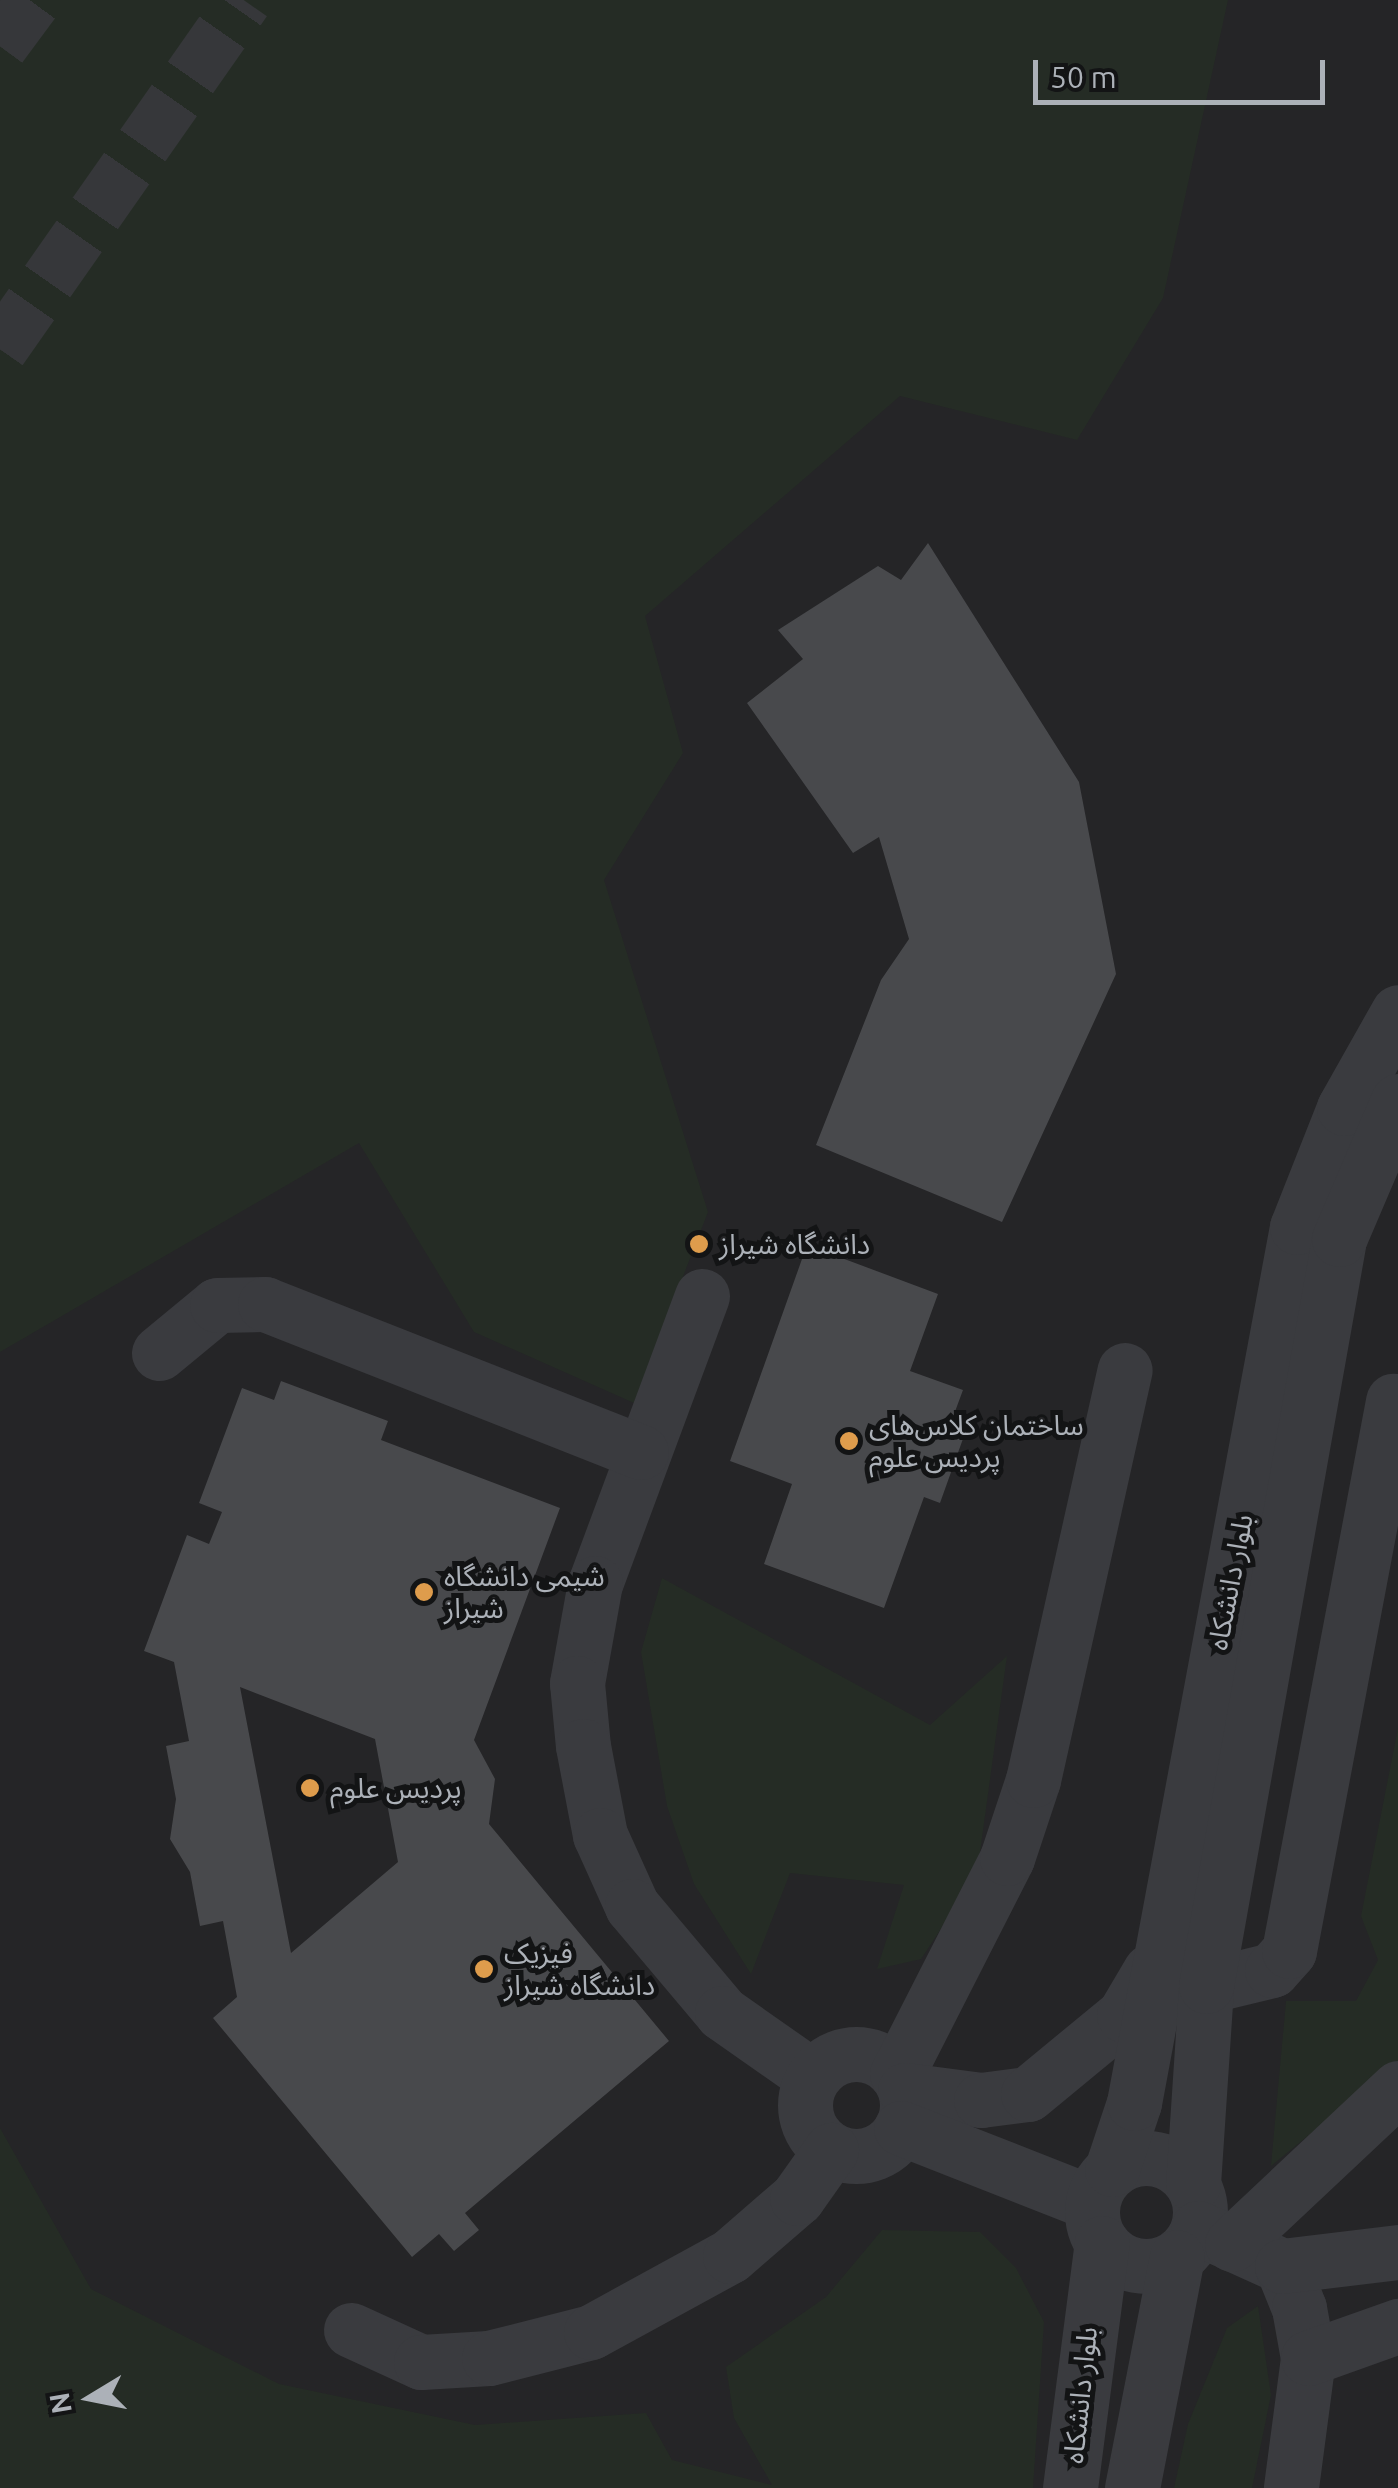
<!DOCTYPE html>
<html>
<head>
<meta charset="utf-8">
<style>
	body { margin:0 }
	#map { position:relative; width:1398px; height:2488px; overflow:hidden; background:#18191a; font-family:Ubuntu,"Noto Sans Arabic",sans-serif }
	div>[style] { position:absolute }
	.built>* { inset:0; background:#252527; transform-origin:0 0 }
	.green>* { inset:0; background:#252c25 }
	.building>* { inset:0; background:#48494c }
	.highway-tunnel>* { height:55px; margin-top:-27.5px; transform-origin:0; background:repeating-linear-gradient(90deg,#36373a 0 55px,transparent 0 83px) }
	.minor>* { height:55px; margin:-27.5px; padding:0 27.5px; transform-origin:27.5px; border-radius:27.5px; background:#3a3b3f }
	.minor>.ring { margin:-27.5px; padding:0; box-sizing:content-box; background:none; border:55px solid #3a3b3f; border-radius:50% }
	.dots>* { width:28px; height:28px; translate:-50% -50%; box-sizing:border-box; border:5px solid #131415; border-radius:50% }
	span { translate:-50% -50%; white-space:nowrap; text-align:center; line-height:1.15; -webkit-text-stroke:10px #131415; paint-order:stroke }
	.poi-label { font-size:28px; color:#acb1b8 }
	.left { translate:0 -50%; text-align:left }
	.street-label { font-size:28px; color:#acb1b8 }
	.north { position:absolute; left:40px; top:2348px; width:100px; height:100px; -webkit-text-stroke:8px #131415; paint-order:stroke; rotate:260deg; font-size:28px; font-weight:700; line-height:40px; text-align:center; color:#acb1b8 }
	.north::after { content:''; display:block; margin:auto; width:35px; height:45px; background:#acb1b8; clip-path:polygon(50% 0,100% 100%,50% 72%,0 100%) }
	.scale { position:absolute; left:1033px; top:60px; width:292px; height:45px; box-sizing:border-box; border:5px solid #acb1b8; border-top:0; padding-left:12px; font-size:30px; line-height:35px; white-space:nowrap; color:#acb1b8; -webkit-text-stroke:8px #131415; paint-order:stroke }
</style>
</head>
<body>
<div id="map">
	<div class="built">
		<i style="left:0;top:0;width:1398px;height:2488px"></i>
	</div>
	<div class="green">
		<i style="clip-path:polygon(0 0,1228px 0,1163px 298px,1077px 440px,900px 396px,645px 616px,683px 753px,604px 880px,708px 1212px,634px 1403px,474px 1332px,359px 1143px,0 1352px)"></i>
		<i style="clip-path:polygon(662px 1578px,930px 1725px,1007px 1656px,977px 1874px,921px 1959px,877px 1969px,904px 1885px,790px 1873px,751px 1974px,694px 1884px,667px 1806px,641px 1652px)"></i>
		<i style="clip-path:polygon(1398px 1728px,1398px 2062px,1271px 2166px,1286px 2001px,1356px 2001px,1378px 1960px,1361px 1916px)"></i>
		<i style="clip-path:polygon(0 2128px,91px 2289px,279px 2384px,475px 2425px,646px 2413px,672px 2460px,772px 2485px,734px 2418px,726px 2367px,826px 2297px,882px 2230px,980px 2232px,1016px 2268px,1044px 2322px,1033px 2488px,0 2488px)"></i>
		<i style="clip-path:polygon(1258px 2306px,1271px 2395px,1252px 2488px,1174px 2488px,1188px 2424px,1227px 2328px)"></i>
	</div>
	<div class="building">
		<i style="clip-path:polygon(928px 543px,1079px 782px,1116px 974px,1002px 1222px,816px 1145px,881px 980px,909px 939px,879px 837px,853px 853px,747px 703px,803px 659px,778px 630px,878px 566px,901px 580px)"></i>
		<i style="clip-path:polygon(807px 1245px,938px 1294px,910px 1371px,963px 1390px,953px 1417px,969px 1422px,940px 1503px,924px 1497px,884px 1608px,764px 1564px,792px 1484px,730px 1461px)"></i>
		<i style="clip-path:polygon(evenodd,281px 1381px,388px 1421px,381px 1440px,560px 1508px,474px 1740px,495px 1779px,489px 1824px,669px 2041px,465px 2213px,479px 2230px,454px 2251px,439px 2234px,412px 2257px,213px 2018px,237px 1997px,223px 1921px,200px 1926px,190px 1872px,170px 1839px,176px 1799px,166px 1746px,189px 1741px,174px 1662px,144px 1651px,187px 1535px,209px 1544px,222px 1512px,199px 1503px,242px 1388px,274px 1400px,281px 1381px,240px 1687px,375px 1739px,398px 1862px,291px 1953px,240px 1687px)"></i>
	</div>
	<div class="highway-tunnel">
		<i style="left:0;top:46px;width:57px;rotate:-53.5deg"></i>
		<i style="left:0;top:349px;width:426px;rotate:-55deg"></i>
	</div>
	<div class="minor">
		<i style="left:702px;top:1296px;width:306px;rotate:110.4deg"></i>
		<i style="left:595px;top:1583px;width:102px;rotate:100.2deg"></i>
		<i style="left:577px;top:1683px;width:63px;rotate:84.6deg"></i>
		<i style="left:583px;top:1746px;width:91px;rotate:79.2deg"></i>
		<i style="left:600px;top:1835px;width:78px;rotate:65.7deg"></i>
		<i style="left:632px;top:1906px;width:140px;rotate:49.9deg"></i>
		<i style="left:722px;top:2013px;width:111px;rotate:35.1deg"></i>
		<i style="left:159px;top:1353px;width:75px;rotate:-39.6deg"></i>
		<i style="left:217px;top:1305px;width:48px;rotate:-1.2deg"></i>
		<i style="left:265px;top:1304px;width:404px;rotate:21.5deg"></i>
		<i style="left:1206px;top:1986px;width:68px;rotate:-13.6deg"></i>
		<i style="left:1272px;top:1970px;width:25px;rotate:-48deg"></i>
		<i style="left:1289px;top:1951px;width:560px;rotate:-79.29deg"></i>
		<i class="ring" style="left:805px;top:2054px;width:47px;height:47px"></i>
		<i style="left:897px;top:2074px;width:242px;rotate:-63deg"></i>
		<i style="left:1007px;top:1858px;width:82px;rotate:-71.6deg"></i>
		<i style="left:1033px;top:1780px;width:420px;rotate:-77.4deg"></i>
		<i style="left:905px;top:2090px;width:77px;rotate:7.5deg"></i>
		<i style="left:981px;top:2100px;width:47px;rotate:-7.3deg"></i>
		<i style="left:1028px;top:2094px;width:124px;rotate:-39.5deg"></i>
		<i style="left:1124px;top:2015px;width:51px;rotate:-59.4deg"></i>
		<i style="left:901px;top:2128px;width:205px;rotate:21.4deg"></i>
		<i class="ring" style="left:1092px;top:2158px;width:53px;height:53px"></i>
		<i style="left:1112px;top:2169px;width:70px;rotate:-71.6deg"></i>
		<i style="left:1134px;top:2103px;width:891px;rotate:-79.46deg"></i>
		<i style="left:1297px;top:1227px;width:128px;rotate:-68.4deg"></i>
		<i style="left:1344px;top:1108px;width:110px;rotate:-60.6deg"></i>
		<i style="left:1193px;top:2184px;width:198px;rotate:-86.2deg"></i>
		<i style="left:1206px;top:1986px;width:759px;rotate:-79.9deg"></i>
		<i style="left:1339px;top:1239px;width:150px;rotate:-66.9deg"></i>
		<i style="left:1198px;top:2228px;width:92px;rotate:24.3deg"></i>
		<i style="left:1282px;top:2266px;width:45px;rotate:68deg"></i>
		<i style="left:1299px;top:2308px;width:51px;rotate:79.8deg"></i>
		<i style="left:1308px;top:2358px;width:131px;rotate:97.5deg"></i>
		<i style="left:1232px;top:2244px;width:228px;rotate:-43.2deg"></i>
		<i style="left:1282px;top:2266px;width:117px;rotate:-6.9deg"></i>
		<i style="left:351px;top:2330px;width:77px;rotate:24.6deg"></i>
		<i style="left:421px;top:2362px;width:68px;rotate:-3.4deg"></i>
		<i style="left:489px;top:2358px;width:105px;rotate:-14.3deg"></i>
		<i style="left:591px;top:2332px;width:158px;rotate:-28.7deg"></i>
		<i style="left:730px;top:2256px;width:89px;rotate:-40.9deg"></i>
		<i style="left:797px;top:2198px;width:59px;rotate:-54.7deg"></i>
		<i style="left:1308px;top:2358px;width:96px;rotate:-19.6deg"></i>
		<i style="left:1070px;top:2488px;width:247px;rotate:-82.6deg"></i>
		<i style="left:1132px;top:2488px;width:235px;rotate:-79deg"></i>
	</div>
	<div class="dots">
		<i style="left:699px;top:1244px;background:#de9c4c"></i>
		<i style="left:849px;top:1441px;background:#de9c4c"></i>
		<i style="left:424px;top:1592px;background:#de9c4c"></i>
		<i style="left:310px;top:1788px;background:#de9c4c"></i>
		<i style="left:484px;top:1969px;background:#de9c4c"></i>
	</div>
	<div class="poi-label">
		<span class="left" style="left:719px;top:1244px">دانشگاه شیراز</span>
		<span class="left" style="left:869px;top:1441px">ساختمان کلاس‌های<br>پردیس علوم</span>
		<span class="left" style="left:444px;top:1592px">شیمى دانشگاه<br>شیراز</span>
		<span class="left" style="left:330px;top:1788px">پردیس علوم</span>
		<span class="left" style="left:504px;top:1969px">فیزیک<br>دانشگاه شیراز</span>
	</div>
	<div class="street-label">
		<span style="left:1230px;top:1582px;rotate:-79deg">بلوار دانشکاه</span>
		<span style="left:1080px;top:2395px;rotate:-84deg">بلوار دانشکاه</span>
	</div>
	<div class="north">N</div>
	<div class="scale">50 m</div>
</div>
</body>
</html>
